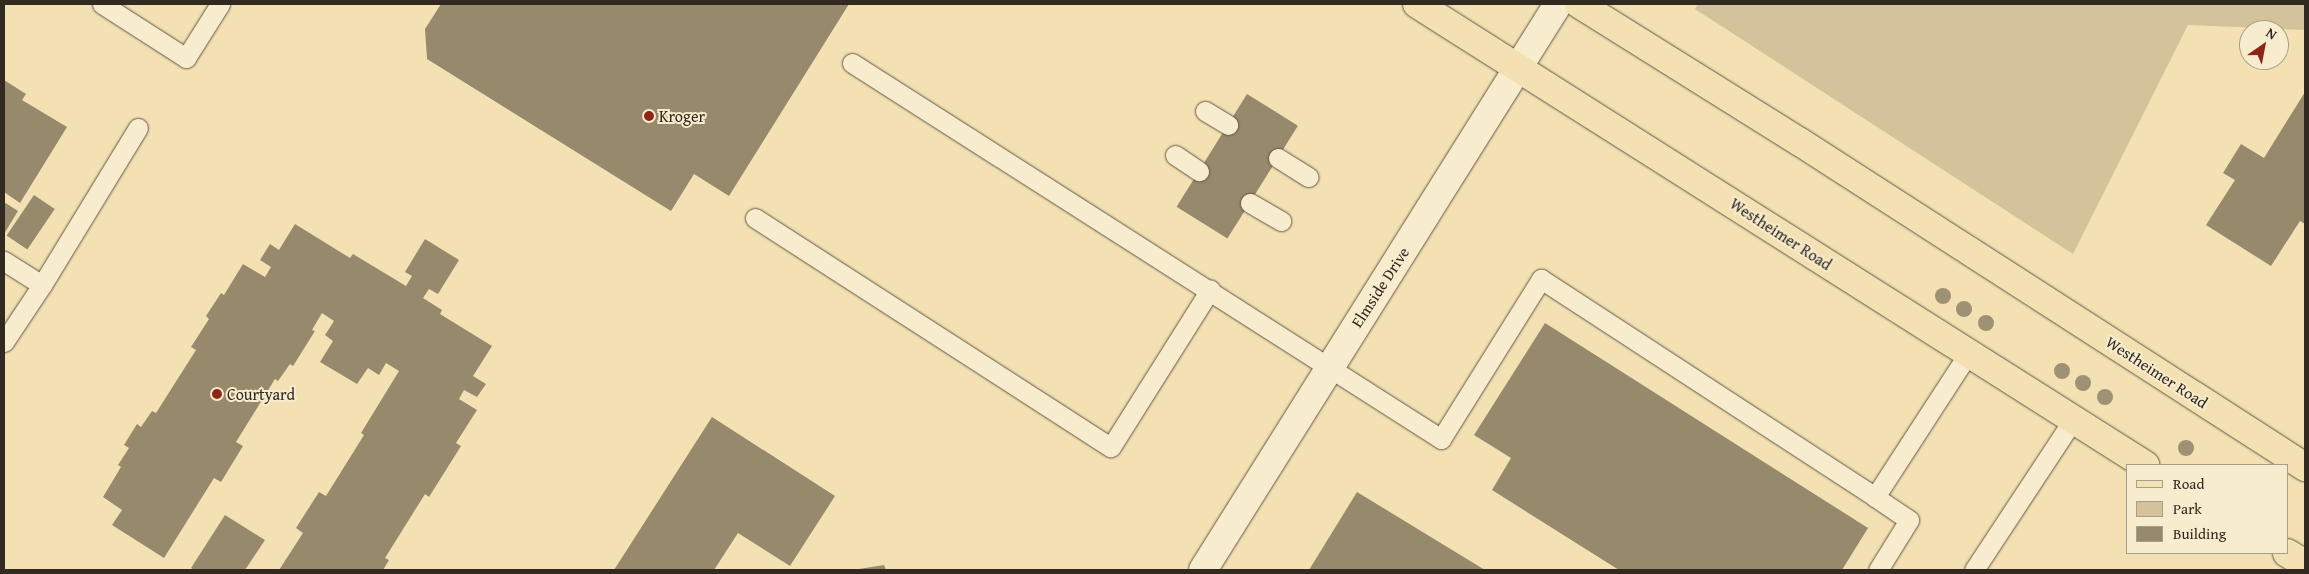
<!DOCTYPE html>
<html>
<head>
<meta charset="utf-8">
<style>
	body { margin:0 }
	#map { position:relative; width:2309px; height:574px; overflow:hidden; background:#f4e1b3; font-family:"Gentium Book Plus",serif }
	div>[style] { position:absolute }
	.green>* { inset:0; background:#d3c29a }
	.building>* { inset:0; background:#97896c; transform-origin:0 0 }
	.roads { filter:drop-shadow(0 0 1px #625745) drop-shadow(0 0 1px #625745) }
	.service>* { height:19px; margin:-9.5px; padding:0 9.5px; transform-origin:9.5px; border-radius:9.5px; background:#f8ecce }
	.tertiary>* { height:28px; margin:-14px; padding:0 14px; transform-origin:14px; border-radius:14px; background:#f8ecce }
	.primary>* { height:28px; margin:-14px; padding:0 14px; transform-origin:14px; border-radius:14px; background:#f4e1b3 }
	.trees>* { width:16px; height:16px; margin:-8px; border-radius:50%; background:#9f9173 }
	.dots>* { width:14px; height:14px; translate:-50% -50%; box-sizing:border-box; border:2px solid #f8ecce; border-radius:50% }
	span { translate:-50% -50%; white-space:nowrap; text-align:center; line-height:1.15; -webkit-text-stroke:4px #f8ecce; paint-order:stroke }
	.poi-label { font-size:16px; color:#322920 }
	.left { translate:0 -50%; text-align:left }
	.street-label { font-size:16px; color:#322920 }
	.frame { position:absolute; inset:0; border:5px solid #322920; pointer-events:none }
	.legend { position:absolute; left:2126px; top:464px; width:162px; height:90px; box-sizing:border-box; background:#f8ecce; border:1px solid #a99e88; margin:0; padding:6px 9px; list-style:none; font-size:15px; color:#322920 }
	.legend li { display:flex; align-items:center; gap:10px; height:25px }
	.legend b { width:25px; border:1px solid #a99e88 }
	.north { position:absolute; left:2239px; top:20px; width:50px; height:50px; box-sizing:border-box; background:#f8ecce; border:1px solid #a99e88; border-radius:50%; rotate:33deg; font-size:14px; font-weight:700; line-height:20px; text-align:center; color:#322920 }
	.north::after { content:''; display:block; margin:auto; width:18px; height:22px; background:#8f2418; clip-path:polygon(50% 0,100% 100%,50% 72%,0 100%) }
</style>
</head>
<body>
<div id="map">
	<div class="green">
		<i style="clip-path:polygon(1698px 4px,2305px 4px,2305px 30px,2188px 25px,2073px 254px,1695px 9px)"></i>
	</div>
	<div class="building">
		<i style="clip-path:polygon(441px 4px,849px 4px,729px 196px,694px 174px,671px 211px,427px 59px,425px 29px)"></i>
		<i style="clip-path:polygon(4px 80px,26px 94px,22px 100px,67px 127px,20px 203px,4px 192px)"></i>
		<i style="clip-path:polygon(2305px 92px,2305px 224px,2300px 221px,2271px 266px,2206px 225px,2235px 180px,2223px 173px,2241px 144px,2264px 158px)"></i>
		<i style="left:1247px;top:94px;width:60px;height:133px;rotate:32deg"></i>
		<i style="left:34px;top:195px;width:25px;height:49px;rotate:34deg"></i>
		<i style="clip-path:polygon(4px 202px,18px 211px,4px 234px)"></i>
		<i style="clip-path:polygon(295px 224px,350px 258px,353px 254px,406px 286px,412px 276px,405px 272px,425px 239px,459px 260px,438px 294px,429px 289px,423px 298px,442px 310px,440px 314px,492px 346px,473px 376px,486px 384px,477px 397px,464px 390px,459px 399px,477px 410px,456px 443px,461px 446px,429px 497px,425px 494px,385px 558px,389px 560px,383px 570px,279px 570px,303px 533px,296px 528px,319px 492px,326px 496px,364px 435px,361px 433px,399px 371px,386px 363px,379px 375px,368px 368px,357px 384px,320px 362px,333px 341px,325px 335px,334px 321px,322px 313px,312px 330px,315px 331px,293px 366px,290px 364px,278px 381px,275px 379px,236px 442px,243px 446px,221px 482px,214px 478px,164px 558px,112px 525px,122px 510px,103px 497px,121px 467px,118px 465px,129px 448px,124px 445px,137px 424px,141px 427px,152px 411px,156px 413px,196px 350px,191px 347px,209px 319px,206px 316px,221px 293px,224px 295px,243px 264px,265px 277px,271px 267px,260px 260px,270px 244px,279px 250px)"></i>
		<i style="clip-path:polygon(1545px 323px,1868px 528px,1842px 570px,1619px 570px,1492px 490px,1511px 458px,1474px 435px)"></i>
		<i style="clip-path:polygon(712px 417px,835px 496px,790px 566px,738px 533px,714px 570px,614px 570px)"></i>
		<i style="clip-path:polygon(1357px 492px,1485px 570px,1309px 570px)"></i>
		<i style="clip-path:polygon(225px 515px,265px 540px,245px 570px,194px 570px,191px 568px)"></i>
		<i style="clip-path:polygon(884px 565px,886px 570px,859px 570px,859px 569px)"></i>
	</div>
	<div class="roads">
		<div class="service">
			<i style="left:102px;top:4px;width:100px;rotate:32.7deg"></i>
			<i style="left:186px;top:58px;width:64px;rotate:-57.8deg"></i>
			<i style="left:852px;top:63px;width:699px;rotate:32.55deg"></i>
			<i style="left:1441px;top:439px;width:189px;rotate:-58deg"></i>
			<i style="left:1541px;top:279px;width:399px;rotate:33.1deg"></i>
			<i style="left:1875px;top:497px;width:171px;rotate:-57deg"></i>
			<i style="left:1205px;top:111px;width:27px;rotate:31deg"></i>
			<i style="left:1175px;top:155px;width:29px;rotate:34deg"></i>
			<i style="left:1278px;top:158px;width:36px;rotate:32deg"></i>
			<i style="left:1250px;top:203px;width:36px;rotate:30deg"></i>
			<i style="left:755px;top:218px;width:423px;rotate:32.8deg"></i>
			<i style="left:1111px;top:447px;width:186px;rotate:-57.8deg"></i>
			<i style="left:4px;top:261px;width:45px;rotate:32.3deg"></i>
			<i style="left:4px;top:342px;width:69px;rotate:-56.3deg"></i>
			<i style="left:42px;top:285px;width:184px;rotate:-58.6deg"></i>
			<i style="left:1875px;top:497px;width:41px;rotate:34.1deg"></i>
			<i style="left:1909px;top:520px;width:59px;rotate:121.8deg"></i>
			<i style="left:1974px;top:570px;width:180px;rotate:-56.6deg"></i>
		</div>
		<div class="tertiary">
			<i style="left:1203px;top:570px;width:668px;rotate:-57.9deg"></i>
		</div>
		<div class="primary">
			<i style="left:1417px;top:4px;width:862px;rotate:32.34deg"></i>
			<i style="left:1579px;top:4px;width:261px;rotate:32deg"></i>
			<i style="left:1800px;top:142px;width:601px;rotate:32.76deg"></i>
			<i style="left:2287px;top:553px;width:21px;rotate:31deg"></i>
		</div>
	</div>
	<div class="trees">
		<i style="left:1943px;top:296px"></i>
		<i style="left:1964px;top:309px"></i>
		<i style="left:1986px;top:323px"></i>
		<i style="left:2062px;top:371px"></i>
		<i style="left:2083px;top:383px"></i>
		<i style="left:2105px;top:397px"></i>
		<i style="left:2186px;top:448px"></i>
	</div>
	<div class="dots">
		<i style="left:649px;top:116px;background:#8f2418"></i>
		<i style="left:217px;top:394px;background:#8f2418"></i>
	</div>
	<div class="poi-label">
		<span class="left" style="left:659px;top:116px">Kroger</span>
		<span class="left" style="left:227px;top:394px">Courtyard</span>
	</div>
	<div class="street-label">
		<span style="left:1781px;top:234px;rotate:33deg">Westheimer Road</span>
		<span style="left:1380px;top:287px;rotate:-57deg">Elmside Drive</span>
		<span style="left:2157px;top:372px;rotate:33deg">Westheimer Road</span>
	</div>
	<div class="frame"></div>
	<ul class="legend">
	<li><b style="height:6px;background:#f4e1b3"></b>Road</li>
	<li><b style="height:14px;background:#d3c29a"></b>Park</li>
	<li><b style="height:14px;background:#97896c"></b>Building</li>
	</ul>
	<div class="north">N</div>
</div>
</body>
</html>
